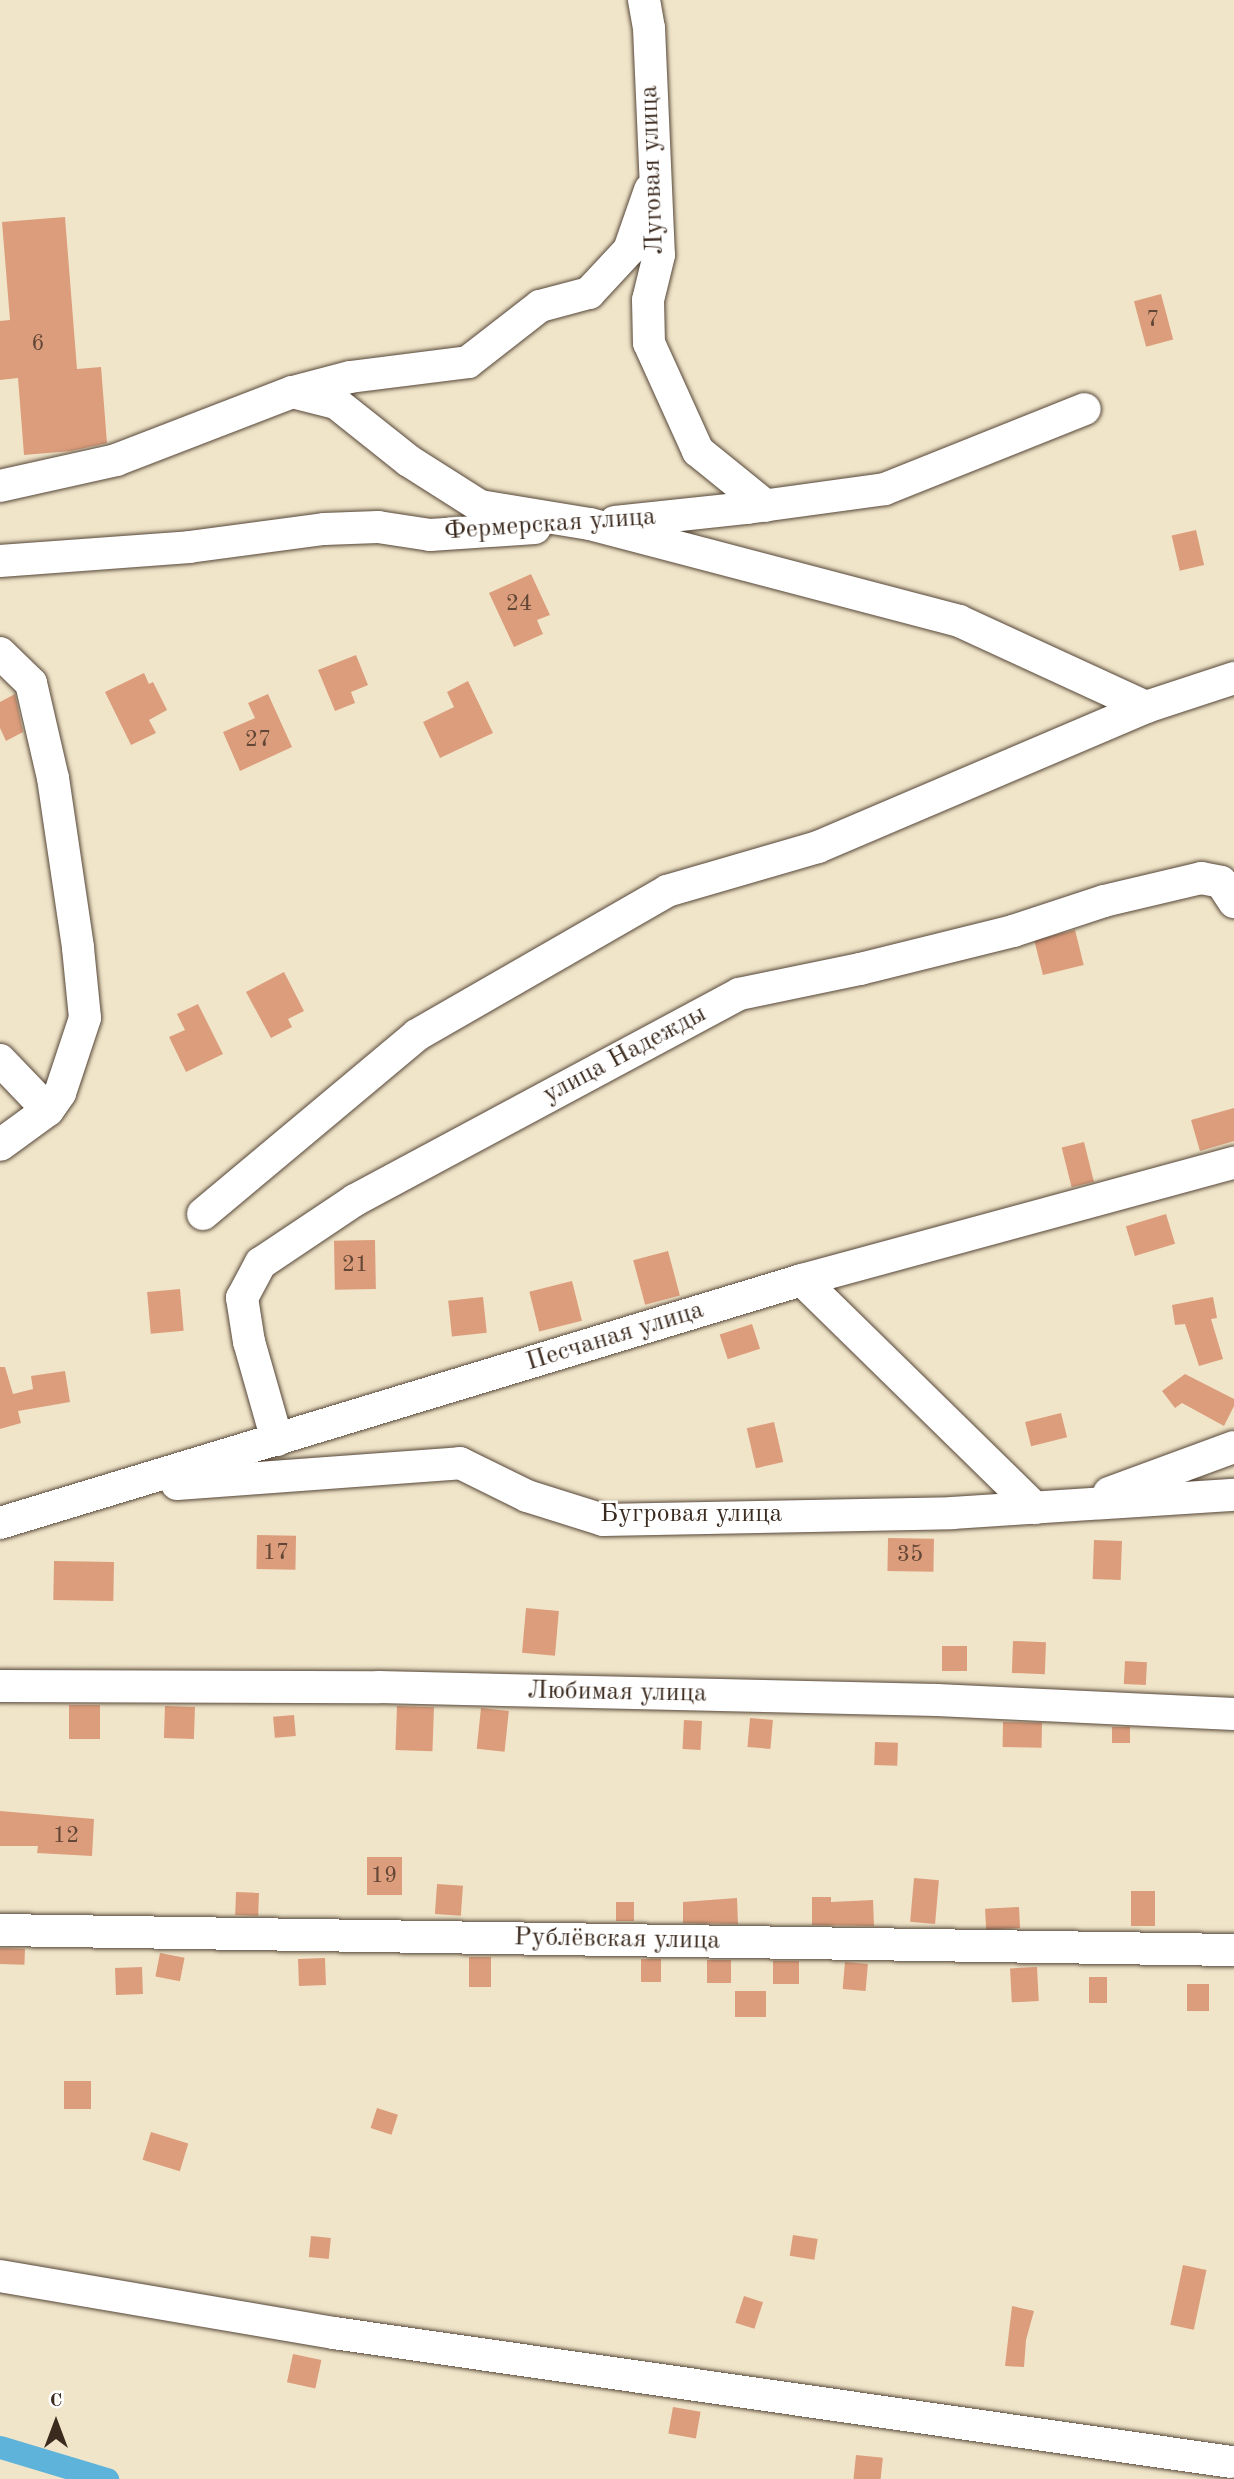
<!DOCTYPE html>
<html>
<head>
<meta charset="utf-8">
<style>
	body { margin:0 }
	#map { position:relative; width:1234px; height:2479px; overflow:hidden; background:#f0e5c9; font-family:"Old Standard TT",serif }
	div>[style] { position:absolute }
	.canal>* { height:23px; margin:-11.5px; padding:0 11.5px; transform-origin:11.5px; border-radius:11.5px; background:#5eb3da }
	.building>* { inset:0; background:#dc9d7c; transform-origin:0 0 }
	.roads { filter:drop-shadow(0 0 2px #564638) drop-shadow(0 0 2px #564638) }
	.minor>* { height:32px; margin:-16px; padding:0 16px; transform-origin:16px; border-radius:16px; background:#fff }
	span { translate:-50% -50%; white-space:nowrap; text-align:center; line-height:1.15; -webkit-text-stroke:5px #fff; paint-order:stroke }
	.number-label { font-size:23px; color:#634736 }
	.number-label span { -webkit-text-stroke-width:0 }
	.street-label { font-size:26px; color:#3b2a1e }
	.north { position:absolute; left:21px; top:2388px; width:70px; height:70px; -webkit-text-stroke:5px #fff; paint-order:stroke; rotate:0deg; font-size:19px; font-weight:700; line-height:28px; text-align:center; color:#3b2a1e }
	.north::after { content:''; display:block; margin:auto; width:24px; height:32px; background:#3b2a1e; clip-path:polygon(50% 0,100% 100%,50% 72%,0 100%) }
</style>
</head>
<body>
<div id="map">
	<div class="canal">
		<i style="left:0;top:2447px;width:112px;rotate:16.7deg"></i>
	</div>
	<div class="building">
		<i style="clip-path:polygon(65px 217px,77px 369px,101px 367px,107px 443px,71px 451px,24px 455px,18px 378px,0 380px,0 321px,10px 320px,2px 222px)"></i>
		<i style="left:1161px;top:294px;width:47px;height:28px;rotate:75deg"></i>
		<i style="left:1196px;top:530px;width:36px;height:25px;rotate:77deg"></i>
		<i style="clip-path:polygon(531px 574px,550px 615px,537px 620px,543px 634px,514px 647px,489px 593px)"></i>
		<i style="clip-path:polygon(356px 655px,368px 685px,351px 692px,355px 703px,335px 711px,318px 670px)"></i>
		<i style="clip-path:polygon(144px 673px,149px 684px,153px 682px,167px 710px,149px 720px,156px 733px,131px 745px,105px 692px)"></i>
		<i style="clip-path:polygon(468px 681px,493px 733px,440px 758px,423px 722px,454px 707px,447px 692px)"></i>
		<i style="clip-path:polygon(15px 694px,23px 732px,6px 741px,0 728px,0 702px)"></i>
		<i style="clip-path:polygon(268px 694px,292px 747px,240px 771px,223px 732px,255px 718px,248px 703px)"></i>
		<i style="left:1075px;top:930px;width:36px;height:42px;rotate:76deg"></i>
		<i style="clip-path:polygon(284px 972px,304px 1011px,288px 1019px,292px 1027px,271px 1038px,246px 992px)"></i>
		<i style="clip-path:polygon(198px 1004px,223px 1054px,186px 1072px,169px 1037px,185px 1030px,177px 1014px)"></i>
		<i style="clip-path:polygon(1234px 1108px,1234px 1141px,1200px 1151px,1191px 1120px)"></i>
		<i style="left:1084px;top:1142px;width:41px;height:23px;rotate:76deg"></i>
		<i style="left:1166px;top:1214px;width:31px;height:42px;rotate:73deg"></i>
		<i style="left:375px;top:1240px;width:49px;height:41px;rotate:89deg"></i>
		<i style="left:668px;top:1251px;width:46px;height:36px;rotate:75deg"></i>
		<i style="left:572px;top:1281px;width:41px;height:44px;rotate:76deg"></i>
		<i style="left:180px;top:1289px;width:42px;height:33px;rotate:85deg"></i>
		<i style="left:483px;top:1297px;width:36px;height:35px;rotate:84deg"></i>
		<i style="clip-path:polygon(1213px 1297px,1217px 1318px,1211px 1319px,1223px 1359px,1199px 1366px,1185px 1324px,1175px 1325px,1172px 1305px)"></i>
		<i style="left:752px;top:1324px;width:26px;height:34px;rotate:72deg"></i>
		<i style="clip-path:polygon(0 1367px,5px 1367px,13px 1394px,33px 1389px,31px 1376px,65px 1371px,70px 1402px,18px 1411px,21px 1423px,0 1429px)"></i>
		<i style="clip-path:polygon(1185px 1374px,1234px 1399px,1234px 1406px,1224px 1426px,1182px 1403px,1175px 1408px,1162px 1391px)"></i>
		<i style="left:1061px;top:1413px;width:25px;height:37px;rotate:76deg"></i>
		<i style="left:774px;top:1422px;width:41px;height:28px;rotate:77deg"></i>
		<i style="left:257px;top:1535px;width:39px;height:34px;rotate:1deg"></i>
		<i style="left:888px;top:1538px;width:46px;height:33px;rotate:1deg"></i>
		<i style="left:1094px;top:1540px;width:28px;height:39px;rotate:2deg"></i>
		<i style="left:54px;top:1561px;width:60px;height:39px;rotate:1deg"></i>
		<i style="left:526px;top:1608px;width:33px;height:45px;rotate:5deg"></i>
		<i style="left:1013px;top:1641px;width:33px;height:32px;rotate:2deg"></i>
		<i style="left:942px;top:1646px;width:25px;height:25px"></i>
		<i style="left:1125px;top:1661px;width:22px;height:23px;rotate:3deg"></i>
		<i style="left:69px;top:1705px;width:31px;height:34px"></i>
		<i style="left:165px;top:1706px;width:30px;height:32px;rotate:2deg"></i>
		<i style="left:397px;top:1706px;width:37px;height:44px;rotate:2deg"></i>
		<i style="left:481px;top:1708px;width:28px;height:41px;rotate:6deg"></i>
		<i style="left:294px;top:1715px;width:21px;height:21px;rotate:85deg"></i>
		<i style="left:750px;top:1718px;width:23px;height:29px;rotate:5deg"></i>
		<i style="left:684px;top:1720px;width:18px;height:29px;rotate:3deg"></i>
		<i style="left:1003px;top:1722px;width:39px;height:25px;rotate:1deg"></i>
		<i style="left:1112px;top:1727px;width:18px;height:16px"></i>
		<i style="left:875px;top:1742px;width:23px;height:23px;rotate:2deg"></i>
		<i style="clip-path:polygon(0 1811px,94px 1819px,92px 1856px,37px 1853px,38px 1846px,0 1846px)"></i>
		<i style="left:367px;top:1857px;width:35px;height:38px"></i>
		<i style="left:914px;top:1878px;width:25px;height:44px;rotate:5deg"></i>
		<i style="left:437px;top:1884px;width:26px;height:30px;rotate:4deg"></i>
		<i style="left:1131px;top:1891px;width:24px;height:35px"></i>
		<i style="left:236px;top:1892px;width:23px;height:23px;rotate:2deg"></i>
		<i style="clip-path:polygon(812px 1897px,831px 1897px,831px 1902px,873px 1900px,874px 1926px,812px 1925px)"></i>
		<i style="clip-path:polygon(737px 1898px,738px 1924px,683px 1923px,683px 1902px)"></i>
		<i style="left:616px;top:1902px;width:18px;height:19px"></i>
		<i style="left:1019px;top:1907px;width:21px;height:34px;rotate:87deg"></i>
		<i style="left:0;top:1948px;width:25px;height:16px;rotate:2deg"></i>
		<i style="left:160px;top:1953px;width:25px;height:24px;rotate:11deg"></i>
		<i style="left:469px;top:1957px;width:22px;height:30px"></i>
		<i style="left:325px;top:1958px;width:27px;height:27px;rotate:88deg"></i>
		<i style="left:641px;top:1959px;width:20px;height:23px"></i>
		<i style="left:707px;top:1960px;width:24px;height:23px"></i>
		<i style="left:773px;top:1961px;width:26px;height:23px"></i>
		<i style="left:845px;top:1962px;width:23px;height:27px;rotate:5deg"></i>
		<i style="left:142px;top:1967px;width:27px;height:27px;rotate:88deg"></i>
		<i style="left:1037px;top:1967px;width:34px;height:27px;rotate:87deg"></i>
		<i style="left:1089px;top:1977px;width:18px;height:26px"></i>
		<i style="left:1187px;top:1984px;width:22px;height:27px"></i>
		<i style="left:735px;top:1991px;width:31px;height:26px"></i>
		<i style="left:91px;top:2081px;width:28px;height:27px;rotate:90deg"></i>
		<i style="left:377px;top:2108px;width:22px;height:21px;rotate:18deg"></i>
		<i style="left:151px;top:2132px;width:39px;height:29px;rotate:17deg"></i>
		<i style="left:793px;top:2235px;width:25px;height:21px;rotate:9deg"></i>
		<i style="left:311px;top:2236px;width:20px;height:21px;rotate:6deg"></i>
		<i style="left:1183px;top:2265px;width:24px;height:61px;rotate:12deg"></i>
		<i style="left:744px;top:2296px;width:20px;height:28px;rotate:18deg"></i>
		<i style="clip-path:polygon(1012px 2306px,1034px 2311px,1026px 2340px,1024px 2367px,1005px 2366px)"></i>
		<i style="left:293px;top:2354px;width:29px;height:29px;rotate:12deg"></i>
		<i style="left:673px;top:2407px;width:28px;height:27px;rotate:10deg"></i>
		<i style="left:856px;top:2455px;width:27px;height:24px;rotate:6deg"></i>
	</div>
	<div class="roads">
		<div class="minor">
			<i style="left:644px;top:0;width:28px;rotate:80deg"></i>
			<i style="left:649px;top:28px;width:227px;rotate:87.5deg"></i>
			<i style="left:659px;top:255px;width:46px;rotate:103.7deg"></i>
			<i style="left:648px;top:300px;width:43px;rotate:88.7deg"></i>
			<i style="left:649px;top:343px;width:119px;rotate:65.6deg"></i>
			<i style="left:698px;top:451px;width:87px;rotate:39deg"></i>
			<i style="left:297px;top:391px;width:55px;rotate:-14.8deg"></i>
			<i style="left:350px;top:377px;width:119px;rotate:-7.2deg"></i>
			<i style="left:468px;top:362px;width:91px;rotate:-37.9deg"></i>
			<i style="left:540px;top:306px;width:51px;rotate:-14.9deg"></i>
			<i style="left:589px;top:293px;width:59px;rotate:-47.1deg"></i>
			<i style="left:629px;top:250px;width:64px;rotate:-70.7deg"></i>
			<i style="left:0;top:486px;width:119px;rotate:-12.6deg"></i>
			<i style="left:116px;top:460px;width:189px;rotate:-21.1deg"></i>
			<i style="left:292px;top:392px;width:45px;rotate:14deg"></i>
			<i style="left:336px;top:403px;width:93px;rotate:38.5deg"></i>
			<i style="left:409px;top:461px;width:84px;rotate:32.4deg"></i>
			<i style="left:480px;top:506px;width:111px;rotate:9.3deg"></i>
			<i style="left:590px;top:524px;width:382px;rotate:14.7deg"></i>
			<i style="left:959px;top:621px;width:206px;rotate:24.7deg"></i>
			<i style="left:615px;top:522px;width:133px;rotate:-6.1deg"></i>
			<i style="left:747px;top:508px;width:139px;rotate:-7.8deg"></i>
			<i style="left:885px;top:489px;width:215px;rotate:-21.8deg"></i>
			<i style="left:0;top:561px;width:190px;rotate:-4.2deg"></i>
			<i style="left:189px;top:547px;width:136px;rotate:-7.6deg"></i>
			<i style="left:324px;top:529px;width:54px;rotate:-2.1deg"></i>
			<i style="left:378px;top:527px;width:53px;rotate:8.7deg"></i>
			<i style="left:430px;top:535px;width:105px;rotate:-3.8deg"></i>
			<i style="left:0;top:653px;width:43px;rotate:44.1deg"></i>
			<i style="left:31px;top:683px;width:98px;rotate:77deg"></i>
			<i style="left:53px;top:778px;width:172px;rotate:81.6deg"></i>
			<i style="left:78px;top:948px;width:70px;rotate:84.3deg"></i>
			<i style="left:85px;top:1018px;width:79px;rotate:108.4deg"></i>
			<i style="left:60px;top:1093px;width:21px;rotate:125deg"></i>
			<i style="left:48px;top:1110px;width:59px;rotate:143.9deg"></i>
			<i style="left:0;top:1060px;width:69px;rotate:46.2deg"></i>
			<i style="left:203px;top:1214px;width:279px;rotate:-39.9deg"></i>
			<i style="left:417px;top:1035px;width:289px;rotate:-29.9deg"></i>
			<i style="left:667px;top:891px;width:157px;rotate:-16.2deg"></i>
			<i style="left:818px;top:847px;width:357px;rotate:-23.1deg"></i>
			<i style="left:1146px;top:707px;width:93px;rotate:-18.2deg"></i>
			<i style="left:802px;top:1280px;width:326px;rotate:44.4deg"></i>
			<i style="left:277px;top:1440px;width:102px;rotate:-105.9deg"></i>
			<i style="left:249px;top:1342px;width:45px;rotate:-99deg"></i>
			<i style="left:242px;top:1298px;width:40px;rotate:-62deg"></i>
			<i style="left:261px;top:1263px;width:113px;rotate:-33.8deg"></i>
			<i style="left:355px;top:1200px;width:436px;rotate:-28.2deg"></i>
			<i style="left:739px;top:994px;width:124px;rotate:-11.7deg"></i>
			<i style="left:860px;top:969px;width:158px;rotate:-13.9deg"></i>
			<i style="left:1013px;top:931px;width:96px;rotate:-18.2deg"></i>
			<i style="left:1104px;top:901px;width:100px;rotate:-13.3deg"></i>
			<i style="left:1201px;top:878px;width:20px;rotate:11deg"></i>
			<i style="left:1221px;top:882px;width:24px;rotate:57deg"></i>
			<i style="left:177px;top:1484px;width:284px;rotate:-4.2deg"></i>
			<i style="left:460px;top:1463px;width:75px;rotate:26.2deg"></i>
			<i style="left:527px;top:1496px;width:80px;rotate:17.5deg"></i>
			<i style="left:603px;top:1520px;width:349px;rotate:-1.1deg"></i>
			<i style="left:952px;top:1513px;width:283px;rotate:-3.7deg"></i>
			<i style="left:1109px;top:1493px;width:133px;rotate:-20.2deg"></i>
			<i style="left:0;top:1523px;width:838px;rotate:-16.86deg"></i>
			<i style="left:802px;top:1280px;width:448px;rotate:-15.2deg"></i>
			<i style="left:0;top:1686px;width:379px;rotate:0.2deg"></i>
			<i style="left:379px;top:1687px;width:558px;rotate:1.33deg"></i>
			<i style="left:937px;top:1700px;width:297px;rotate:2.7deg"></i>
			<i style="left:0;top:1930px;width:1234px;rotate:0.93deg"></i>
			<i style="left:0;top:2276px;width:339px;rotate:9.7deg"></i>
			<i style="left:334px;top:2333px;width:906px;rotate:8.18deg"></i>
		</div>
	</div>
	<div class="number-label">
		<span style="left:1153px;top:320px">7</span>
		<span style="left:38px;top:344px">6</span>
		<span style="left:519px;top:604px">24</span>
		<span style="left:258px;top:740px">27</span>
		<span style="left:355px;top:1265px">21</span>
		<span style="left:276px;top:1553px">17</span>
		<span style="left:910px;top:1555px">35</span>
		<span style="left:66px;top:1836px">12</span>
		<span style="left:384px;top:1876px">19</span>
	</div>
	<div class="street-label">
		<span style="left:653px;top:170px;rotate:-92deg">Луговая улица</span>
		<span style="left:550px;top:525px;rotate:-4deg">Фермерская улица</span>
		<span style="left:625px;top:1055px;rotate:-28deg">улица Надежды</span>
		<span style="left:615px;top:1337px;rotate:-17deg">Песчаная улица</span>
		<span style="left:691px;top:1515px">Бугровая улица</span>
		<span style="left:617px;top:1693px;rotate:1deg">Любимая улица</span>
		<span style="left:617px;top:1940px;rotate:1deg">Рублёвская улица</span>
	</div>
	<div class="north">С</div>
</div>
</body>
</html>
